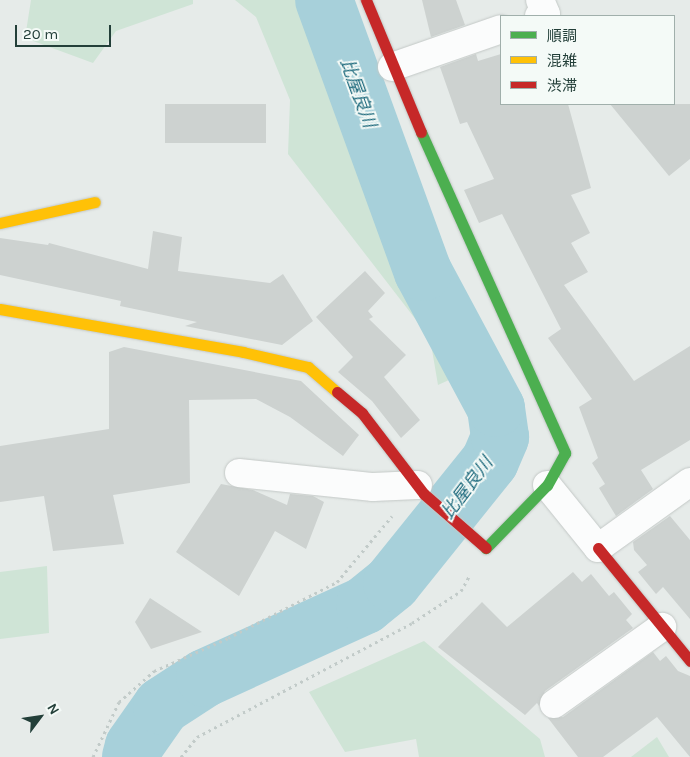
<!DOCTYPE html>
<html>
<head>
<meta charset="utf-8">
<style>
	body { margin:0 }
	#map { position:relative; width:690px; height:757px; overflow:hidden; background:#e6ebe9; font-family:Karla,"Noto Sans JP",sans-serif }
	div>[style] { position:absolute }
	.green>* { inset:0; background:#cfe4d6 }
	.river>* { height:58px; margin:-29px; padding:0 29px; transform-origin:29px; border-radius:29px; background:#a7d0da }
	.building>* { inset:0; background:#cdd2d0; transform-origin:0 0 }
	.path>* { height:3px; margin-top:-1.5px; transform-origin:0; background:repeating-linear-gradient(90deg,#c2cbc9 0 2.5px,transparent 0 6.5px) }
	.roads { filter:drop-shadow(0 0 1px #c3c8c6) drop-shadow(0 0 1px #c3c8c6) }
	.street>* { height:28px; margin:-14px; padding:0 14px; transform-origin:14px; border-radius:14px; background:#fbfcfc }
	.fast>* { height:11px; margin:-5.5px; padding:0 5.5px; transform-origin:5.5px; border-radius:5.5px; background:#4caf50 }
	.slow>* { height:11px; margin:-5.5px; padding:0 5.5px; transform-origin:5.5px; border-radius:5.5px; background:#ffc107 }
	.jam>* { height:11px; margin:-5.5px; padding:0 5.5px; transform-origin:5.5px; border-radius:5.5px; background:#c62828 }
	span { translate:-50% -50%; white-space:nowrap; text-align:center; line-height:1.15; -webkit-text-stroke:4px #f4faf7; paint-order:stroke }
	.water-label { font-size:18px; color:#1c697c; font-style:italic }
	.legend { position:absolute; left:500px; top:15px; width:175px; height:90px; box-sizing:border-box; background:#f4faf7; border:1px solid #a0afab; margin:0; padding:6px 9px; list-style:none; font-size:15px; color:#233f39 }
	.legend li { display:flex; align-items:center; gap:10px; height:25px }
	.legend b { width:25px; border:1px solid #a0afab }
	.north { position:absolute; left:15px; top:692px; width:50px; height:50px; -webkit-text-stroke:4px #f4faf7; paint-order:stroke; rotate:59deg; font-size:14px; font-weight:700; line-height:20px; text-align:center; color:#233f39 }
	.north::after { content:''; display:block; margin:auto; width:18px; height:22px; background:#233f39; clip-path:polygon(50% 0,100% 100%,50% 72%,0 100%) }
	.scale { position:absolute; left:15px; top:25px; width:96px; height:22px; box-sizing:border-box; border:2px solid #233f39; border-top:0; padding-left:6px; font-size:15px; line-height:18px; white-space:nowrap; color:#233f39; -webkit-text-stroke:4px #f4faf7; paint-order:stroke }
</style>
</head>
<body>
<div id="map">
	<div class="green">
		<i style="clip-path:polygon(31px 0,193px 0,193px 4px,116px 31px,93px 63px,25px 38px)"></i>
		<i style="clip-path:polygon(235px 0,336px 0,376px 122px,484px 364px,438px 385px,430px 338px,288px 154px,290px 100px,256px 17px)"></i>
		<i style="clip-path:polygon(47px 566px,49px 633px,0 639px,0 572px)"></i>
		<i style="clip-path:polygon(424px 641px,540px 739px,545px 757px,419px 757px,416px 739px,345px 752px,309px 692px)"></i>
		<i style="clip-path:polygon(657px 737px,669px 757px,631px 757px)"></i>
	</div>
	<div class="river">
		<i style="left:131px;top:757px;width:11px;rotate:-75deg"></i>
		<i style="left:134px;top:746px;width:49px;rotate:-55deg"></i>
		<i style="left:162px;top:706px;width:51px;rotate:-33.1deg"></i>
		<i style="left:205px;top:678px;width:176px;rotate:-24.5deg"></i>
		<i style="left:365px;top:605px;width:35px;rotate:-39deg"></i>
		<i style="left:392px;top:583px;width:156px;rotate:-51.2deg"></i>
		<i style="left:490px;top:461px;width:26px;rotate:-67deg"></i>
		<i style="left:500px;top:437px;width:29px;rotate:-98deg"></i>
		<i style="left:496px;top:408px;width:154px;rotate:-118.2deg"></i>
		<i style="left:423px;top:272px;width:289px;rotate:-110deg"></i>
	</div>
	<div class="building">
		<i style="clip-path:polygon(422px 0,456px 0,465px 25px,431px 37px)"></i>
		<i style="clip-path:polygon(476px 54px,478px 61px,501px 54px,501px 104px,568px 104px,591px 188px,571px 195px,590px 233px,571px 243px,588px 272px,564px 285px,634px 381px,690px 346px,690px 440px,641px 470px,653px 489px,616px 516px,599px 488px,605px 484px,592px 463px,598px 458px,579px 407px,592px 399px,548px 338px,561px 329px,502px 214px,479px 223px,464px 190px,494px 179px,467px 122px,460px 124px,440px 67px)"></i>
		<i style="left:266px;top:104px;width:39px;height:101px;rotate:90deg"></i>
		<i style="clip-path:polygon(610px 104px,690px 104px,690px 159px,669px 176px)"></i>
		<i style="clip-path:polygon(153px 231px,182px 237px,178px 271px,270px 283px,283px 274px,313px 321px,282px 345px,185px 326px,197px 322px,120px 306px,121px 301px,0 275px,0 238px,48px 245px,49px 243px,148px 269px)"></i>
		<i style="clip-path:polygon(365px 271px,385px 293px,368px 311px,373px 317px,369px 319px,406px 355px,384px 377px,420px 420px,401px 438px,372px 401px,338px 372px,353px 357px,316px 317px)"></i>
		<i style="clip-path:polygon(124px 347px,301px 381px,359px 435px,343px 456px,290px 417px,256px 399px,189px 400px,190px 483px,113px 495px,124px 544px,53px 551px,44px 496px,0 502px,0 446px,109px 429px,109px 352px)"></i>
		<i style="clip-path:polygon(221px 484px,253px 490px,287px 505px,290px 494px,313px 496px,324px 502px,306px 549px,275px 531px,239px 596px,176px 552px)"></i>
		<i style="clip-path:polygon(670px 516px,690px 540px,690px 619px,663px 587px,656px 594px,638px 572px,647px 565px,634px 550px,633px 542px)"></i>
		<i style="clip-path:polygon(573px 572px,582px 582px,591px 574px,609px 596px,614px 592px,632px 614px,626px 620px,633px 628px,545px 691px,539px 706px,537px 703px,525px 715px,438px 647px,482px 602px,507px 627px)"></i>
		<i style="clip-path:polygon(150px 598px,202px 632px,151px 649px,135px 622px)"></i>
		<i style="clip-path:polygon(653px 652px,660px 661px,666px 656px,678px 671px,690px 676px,690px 757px,657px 717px,603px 757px,578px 757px,548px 718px,563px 717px)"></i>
	</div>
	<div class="path">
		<i style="left:93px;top:757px;width:61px;rotate:-64.7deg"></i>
		<i style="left:119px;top:702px;width:47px;rotate:-41.5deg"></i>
		<i style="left:154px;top:671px;width:81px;rotate:-24deg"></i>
		<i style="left:228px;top:638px;width:123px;rotate:-27.2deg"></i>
		<i style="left:337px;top:582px;width:86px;rotate:-50.2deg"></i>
		<i style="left:181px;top:757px;width:26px;rotate:-51deg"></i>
		<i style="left:197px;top:737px;width:243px;rotate:-27.9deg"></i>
		<i style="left:412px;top:623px;width:59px;rotate:-33.1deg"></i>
		<i style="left:461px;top:591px;width:18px;rotate:-61deg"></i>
	</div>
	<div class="roads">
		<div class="street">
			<i style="left:539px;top:16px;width:7px;rotate:-16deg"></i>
			<i style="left:546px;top:14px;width:15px;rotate:-113deg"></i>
			<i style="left:392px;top:67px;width:115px;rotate:-19.2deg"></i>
			<i style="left:239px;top:473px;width:135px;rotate:6deg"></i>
			<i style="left:373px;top:487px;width:45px;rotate:-2.5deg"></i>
			<i style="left:547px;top:485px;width:81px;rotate:51deg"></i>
			<i style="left:598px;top:548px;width:113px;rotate:-35.7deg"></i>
			<i style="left:554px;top:704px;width:133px;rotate:-35.5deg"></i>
		</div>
		<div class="fast">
			<i style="left:421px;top:132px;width:352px;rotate:65.8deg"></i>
			<i style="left:565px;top:453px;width:37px;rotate:119deg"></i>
			<i style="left:547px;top:485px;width:88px;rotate:134.1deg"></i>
		</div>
		<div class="slow">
			<i style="left:0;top:223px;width:97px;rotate:-12.5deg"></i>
			<i style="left:0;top:309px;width:247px;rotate:10deg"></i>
			<i style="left:243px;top:352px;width:67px;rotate:13deg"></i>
			<i style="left:308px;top:367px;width:38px;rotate:41deg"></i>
		</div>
		<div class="jam">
			<i style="left:366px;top:0;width:143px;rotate:67.4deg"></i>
			<i style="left:337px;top:392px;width:33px;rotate:40deg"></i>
			<i style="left:362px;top:413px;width:102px;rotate:52.6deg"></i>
			<i style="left:424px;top:494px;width:82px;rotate:41.1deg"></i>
			<i style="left:598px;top:548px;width:146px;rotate:50.8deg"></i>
		</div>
	</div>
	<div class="water-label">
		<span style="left:358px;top:93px;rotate:70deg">比屋良川</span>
		<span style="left:467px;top:488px;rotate:-53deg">比屋良川</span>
	</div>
	<ul class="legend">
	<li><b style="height:6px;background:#4caf50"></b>順調</li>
	<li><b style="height:6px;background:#ffc107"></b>混雑</li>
	<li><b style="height:6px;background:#c62828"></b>渋滞</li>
	</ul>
	<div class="north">N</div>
	<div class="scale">20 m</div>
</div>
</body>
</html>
